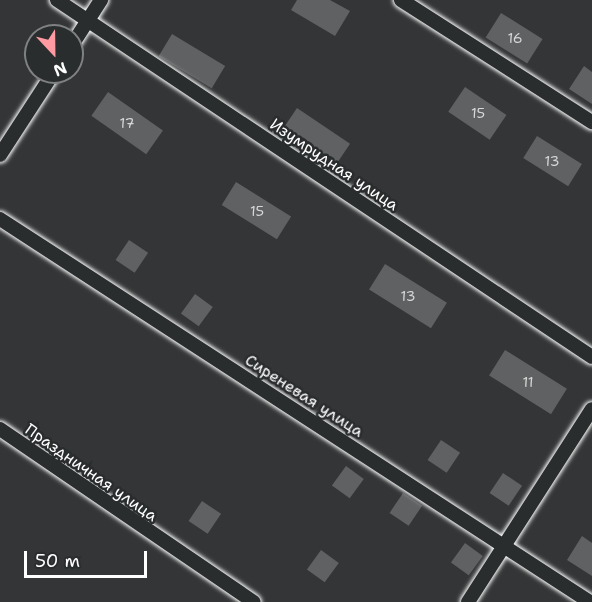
<!DOCTYPE html>
<html>
<head>
<meta charset="utf-8">
<style>
	body { margin:0 }
	#map { position:relative; width:592px; height:602px; overflow:hidden; background:#333536; font-family:"Shantell Sans",sans-serif }
	div>[style] { position:absolute }
	.building>* { inset:0; background:#5f6162; transform-origin:0 0 }
	.roads { filter:drop-shadow(0 0 2px #fff) drop-shadow(0 0 2px #fff) }
	.minor>* { height:14px; margin:-7px; padding:0 7px; transform-origin:7px; border-radius:7px; background:#2a2d2e }
	span { translate:-50% -50%; white-space:nowrap; text-align:center; line-height:1.15; -webkit-text-stroke:5px #2a2d2e; paint-order:stroke }
	.number-label { font-size:14px; color:#d7d8d8 }
	.number-label span { -webkit-text-stroke-width:0 }
	.street-label { font-size:16px; color:#fff }
	.north { position:absolute; left:24px; top:24px; width:60px; height:60px; box-sizing:border-box; background:#2a2d2e; border:2px solid #7f8182; border-radius:50%; rotate:158deg; font-size:16px; font-weight:700; line-height:24px; text-align:center; color:#fff }
	.north::after { content:''; display:block; margin:auto; width:21px; height:27px; background:#ff9aa2; clip-path:polygon(50% 0,100% 100%,50% 72%,0 100%) }
	.scale { position:absolute; left:24px; top:551px; width:123px; height:27px; box-sizing:border-box; border:3px solid #fff; border-top:0; padding-left:8px; font-size:18px; line-height:21px; white-space:nowrap; color:#fff; -webkit-text-stroke:4px #2a2d2e; paint-order:stroke }
</style>
</head>
<body>
<div id="map">
	<div class="building">
		<i style="clip-path:polygon(297px 0,330px 0,350px 11px,335px 36px,291px 10px)"></i>
		<i style="left:501px;top:13px;width:49px;height:29px;rotate:32deg"></i>
		<i style="left:172px;top:34px;width:62px;height:26px;rotate:31deg"></i>
		<i style="clip-path:polygon(584px 66px,592px 72px,592px 104px,569px 89px)"></i>
		<i style="left:465px;top:87px;width:50px;height:30px;rotate:34deg"></i>
		<i style="left:108px;top:92px;width:67px;height:29px;rotate:35deg"></i>
		<i style="left:297px;top:108px;width:64px;height:24px;rotate:34deg"></i>
		<i style="left:537px;top:136px;width:53px;height:26px;rotate:32deg"></i>
		<i style="left:236px;top:182px;width:65px;height:27px;rotate:32deg"></i>
		<i style="left:129px;top:240px;width:23px;height:24px;rotate:34deg"></i>
		<i style="left:385px;top:264px;width:73px;height:30px;rotate:32deg"></i>
		<i style="left:195px;top:294px;width:22px;height:24px;rotate:36deg"></i>
		<i style="left:505px;top:350px;width:73px;height:30px;rotate:32deg"></i>
		<i style="left:441px;top:440px;width:23px;height:24px;rotate:34deg"></i>
		<i style="left:346px;top:466px;width:22px;height:24px;rotate:36deg"></i>
		<i style="left:503px;top:473px;width:23px;height:24px;rotate:34deg"></i>
		<i style="left:403px;top:493px;width:23px;height:24px;rotate:34deg"></i>
		<i style="left:202px;top:501px;width:23px;height:24px;rotate:34deg"></i>
		<i style="clip-path:polygon(582px 536px,592px 543px,592px 576px,567px 560px)"></i>
		<i style="left:465px;top:543px;width:22px;height:24px;rotate:36deg"></i>
		<i style="left:321px;top:550px;width:22px;height:24px;rotate:36deg"></i>
	</div>
	<div class="roads">
		<div class="minor">
			<i style="left:57px;top:0;width:643px;rotate:33.71deg"></i>
			<i style="left:401px;top:0;width:227px;rotate:32.6deg"></i>
			<i style="left:72px;top:45px;width:54px;rotate:-57.2deg"></i>
			<i style="left:0;top:155px;width:99px;rotate:-57deg"></i>
			<i style="left:0;top:219px;width:703px;rotate:32.99deg"></i>
			<i style="left:0;top:429px;width:307px;rotate:34.3deg"></i>
			<i style="left:468px;top:602px;width:229px;rotate:-57.3deg"></i>
		</div>
	</div>
	<div class="number-label">
		<span style="left:515px;top:38px">16</span>
		<span style="left:478px;top:113px">15</span>
		<span style="left:127px;top:123px">17</span>
		<span style="left:552px;top:161px">13</span>
		<span style="left:257px;top:211px">15</span>
		<span style="left:408px;top:296px">13</span>
		<span style="left:528px;top:382px">11</span>
	</div>
	<div class="street-label">
		<span style="left:334px;top:165px;rotate:34deg">Изумрудная улица</span>
		<span style="left:304px;top:396px;rotate:33deg">Сиреневая улица</span>
		<span style="left:91px;top:473px;rotate:35deg">Праздничная улица</span>
	</div>
	<div class="north">N</div>
	<div class="scale">50 m</div>
</div>
</body>
</html>
